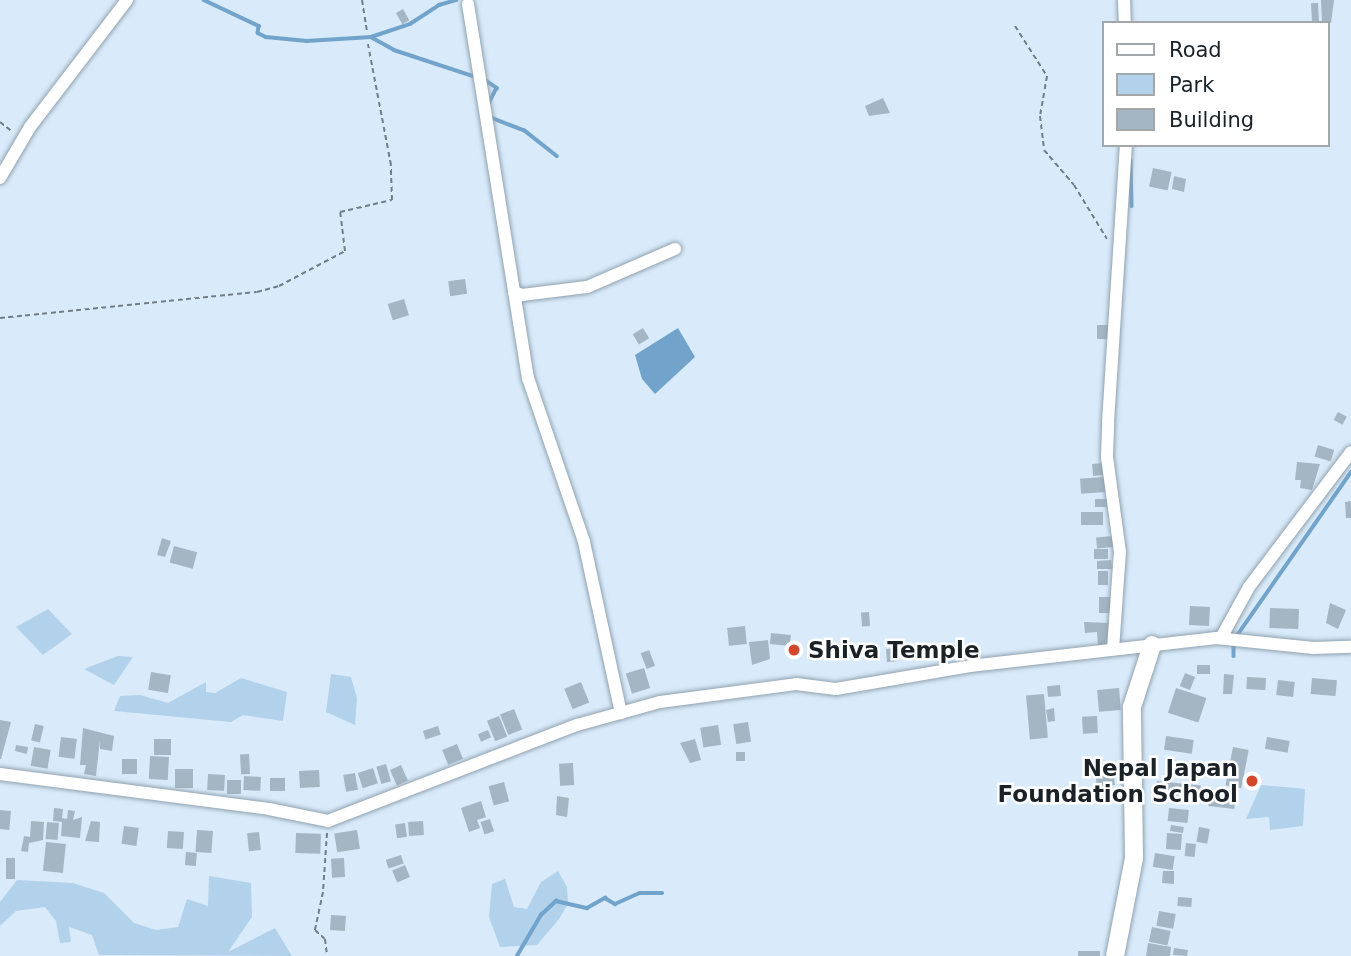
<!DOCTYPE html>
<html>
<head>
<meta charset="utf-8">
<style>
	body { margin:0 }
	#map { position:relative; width:1351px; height:956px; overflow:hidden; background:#d9ebfa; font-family:"DejaVu Sans",sans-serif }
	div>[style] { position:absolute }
	.green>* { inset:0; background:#b2d1eb }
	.water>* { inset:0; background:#71a3cb }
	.stream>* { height:3.5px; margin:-1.75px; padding:0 1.75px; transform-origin:1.75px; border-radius:1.75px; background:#71a3cb }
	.building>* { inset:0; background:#a4b5c3; transform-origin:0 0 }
	.path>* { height:2px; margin-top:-1px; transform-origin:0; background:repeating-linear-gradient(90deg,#717d87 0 5px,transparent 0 8.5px) }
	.roads { filter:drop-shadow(0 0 2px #90a1af) drop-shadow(0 0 2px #90a1af) }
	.street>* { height:12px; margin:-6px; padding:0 6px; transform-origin:6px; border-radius:6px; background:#fff }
	.secondary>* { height:18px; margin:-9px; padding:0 9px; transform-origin:9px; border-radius:9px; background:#fff }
	.dots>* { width:19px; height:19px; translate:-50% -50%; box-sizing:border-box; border:4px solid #fff; border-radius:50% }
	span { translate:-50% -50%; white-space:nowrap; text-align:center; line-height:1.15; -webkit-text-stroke:5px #fff; paint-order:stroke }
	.poi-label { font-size:23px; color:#1b2227; font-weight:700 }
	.left { translate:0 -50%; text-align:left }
	.right { translate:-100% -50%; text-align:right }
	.legend { position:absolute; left:1102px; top:21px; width:228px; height:126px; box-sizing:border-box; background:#fff; border:2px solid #a4a7a9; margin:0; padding:9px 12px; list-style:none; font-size:21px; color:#1b2227 }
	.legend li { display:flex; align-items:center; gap:14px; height:35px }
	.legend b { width:35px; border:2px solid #a4a7a9 }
</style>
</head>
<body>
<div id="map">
	<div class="green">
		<i style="clip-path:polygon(48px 609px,72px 634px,43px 655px,16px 627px)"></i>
		<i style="clip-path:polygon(118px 656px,133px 657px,114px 685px,84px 669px)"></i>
		<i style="clip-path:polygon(331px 674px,351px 677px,357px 698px,355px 725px,326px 712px)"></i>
		<i style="clip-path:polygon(241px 678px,287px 692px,283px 721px,243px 715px,231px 722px,114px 711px,120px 696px,140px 695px,168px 703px,206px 682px,206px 692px,215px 693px)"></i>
		<i style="clip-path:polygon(1261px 785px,1305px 789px,1303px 826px,1270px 830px,1269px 817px,1246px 819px)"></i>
		<i style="clip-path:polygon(558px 871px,567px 887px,568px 904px,559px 919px,537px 945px,500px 947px,489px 917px,492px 884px,505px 879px,514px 907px,527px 909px,541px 882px)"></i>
		<i style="clip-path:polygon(209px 876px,251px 883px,252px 917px,228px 952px,275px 928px,292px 956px,99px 955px,92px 935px,69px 927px,71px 942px,60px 943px,56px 921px,45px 907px,16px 911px,0 926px,0 902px,17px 880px,73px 883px,104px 893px,134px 923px,156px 930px,178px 927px,187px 899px,208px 906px)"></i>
	</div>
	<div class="water">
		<i style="clip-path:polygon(678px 328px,695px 357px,655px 394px,642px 379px,635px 355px)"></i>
	</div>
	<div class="stream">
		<i style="left:204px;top:0;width:61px;rotate:25.3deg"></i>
		<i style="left:259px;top:26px;width:7px;rotate:98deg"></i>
		<i style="left:258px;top:33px;width:9px;rotate:27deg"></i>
		<i style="left:266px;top:37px;width:41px;rotate:5.6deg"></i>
		<i style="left:307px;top:41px;width:64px;rotate:-3.6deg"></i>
		<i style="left:371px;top:37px;width:41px;rotate:-18.4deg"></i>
		<i style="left:410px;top:24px;width:35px;rotate:-33deg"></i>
		<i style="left:439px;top:5px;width:18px;rotate:-16deg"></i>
		<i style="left:371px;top:37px;width:26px;rotate:29deg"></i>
		<i style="left:394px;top:50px;width:83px;rotate:18.2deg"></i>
		<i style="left:484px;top:79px;width:16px;rotate:35deg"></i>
		<i style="left:497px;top:88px;width:18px;rotate:117deg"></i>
		<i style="left:492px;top:118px;width:34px;rotate:21deg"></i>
		<i style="left:524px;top:130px;width:42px;rotate:38.2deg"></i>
		<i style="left:1131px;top:161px;width:45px;rotate:88.7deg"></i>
		<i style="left:1236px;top:637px;width:201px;rotate:-55.1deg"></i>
		<i style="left:1234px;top:644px;width:12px;rotate:90deg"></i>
		<i style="left:517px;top:956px;width:48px;rotate:-59.7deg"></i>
		<i style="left:541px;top:915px;width:21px;rotate:-43deg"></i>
		<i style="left:556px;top:901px;width:32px;rotate:13deg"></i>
		<i style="left:587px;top:908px;width:21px;rotate:-29deg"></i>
		<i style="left:605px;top:898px;width:12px;rotate:31deg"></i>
		<i style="left:615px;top:904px;width:27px;rotate:-24deg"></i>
		<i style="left:640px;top:893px;width:22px"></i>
	</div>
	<div class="building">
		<i style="clip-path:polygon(1321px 0,1334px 0,1331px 23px,1322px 23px)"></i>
		<i style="left:1318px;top:3px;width:18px;height:7px;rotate:87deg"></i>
		<i style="left:403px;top:9px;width:13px;height:8px;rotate:61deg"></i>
		<i style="clip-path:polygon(883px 98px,890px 113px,869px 116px,865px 106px)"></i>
		<i style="left:1153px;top:168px;width:19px;height:19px;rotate:12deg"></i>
		<i style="clip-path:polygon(1174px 176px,1186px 179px,1184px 192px,1172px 189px)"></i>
		<i style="left:465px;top:279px;width:15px;height:17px;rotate:82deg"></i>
		<i style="left:404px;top:299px;width:17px;height:17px;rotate:73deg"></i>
		<i style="left:1097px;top:325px;width:13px;height:14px"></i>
		<i style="left:643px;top:328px;width:12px;height:12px;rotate:59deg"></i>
		<i style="left:1338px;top:412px;width:10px;height:9px;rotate:29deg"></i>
		<i style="left:1318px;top:445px;width:17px;height:12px;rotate:17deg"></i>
		<i style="clip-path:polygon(1297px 462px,1320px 464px,1312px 490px,1300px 488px,1301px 480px,1295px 480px)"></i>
		<i style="left:1103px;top:463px;width:12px;height:11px;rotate:85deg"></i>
		<i style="left:1104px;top:477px;width:15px;height:24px;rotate:86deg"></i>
		<i style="left:1095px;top:499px;width:12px;height:8px"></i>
		<i style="clip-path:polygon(1351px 501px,1351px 518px,1346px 518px,1345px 502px)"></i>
		<i style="left:1081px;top:512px;width:22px;height:13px"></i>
		<i style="left:1113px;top:536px;width:11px;height:17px;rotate:85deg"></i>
		<i style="clip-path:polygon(162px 538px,171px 541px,165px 557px,157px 555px)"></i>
		<i style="left:174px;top:546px;width:24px;height:17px;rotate:15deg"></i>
		<i style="left:1094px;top:549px;width:14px;height:10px"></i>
		<i style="clip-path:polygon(1111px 560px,1112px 569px,1097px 569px,1097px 561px)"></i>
		<i style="left:1098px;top:571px;width:10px;height:14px"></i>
		<i style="left:1099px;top:597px;width:12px;height:16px"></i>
		<i style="clip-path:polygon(1330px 603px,1346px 610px,1338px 629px,1326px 623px)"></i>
		<i style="left:1190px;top:606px;width:20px;height:19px;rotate:3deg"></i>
		<i style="left:1270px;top:608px;width:29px;height:20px;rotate:2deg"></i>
		<i style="left:869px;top:612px;width:14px;height:8px;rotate:86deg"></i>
		<i style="clip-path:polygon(1084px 622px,1110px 623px,1111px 645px,1098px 646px,1097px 632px,1085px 633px)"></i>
		<i style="left:745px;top:626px;width:18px;height:18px;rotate:84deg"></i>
		<i style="left:771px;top:633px;width:20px;height:11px;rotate:6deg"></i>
		<i style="clip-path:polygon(768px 640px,770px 659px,752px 665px,749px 642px)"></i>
		<i style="left:826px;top:644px;width:17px;height:12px;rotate:3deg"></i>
		<i style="left:899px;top:648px;width:13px;height:13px;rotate:86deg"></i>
		<i style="left:649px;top:650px;width:17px;height:9px;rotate:69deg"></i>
		<i style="left:1210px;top:665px;width:9px;height:13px;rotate:90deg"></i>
		<i style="left:644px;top:668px;width:21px;height:19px;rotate:73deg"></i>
		<i style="left:151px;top:672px;width:20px;height:18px;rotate:9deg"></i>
		<i style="left:1185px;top:673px;width:11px;height:14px;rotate:22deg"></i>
		<i style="clip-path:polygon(1224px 674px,1234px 675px,1232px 694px,1223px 694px)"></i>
		<i style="left:1247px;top:677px;width:19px;height:12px;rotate:3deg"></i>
		<i style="left:1312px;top:678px;width:25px;height:16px;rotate:5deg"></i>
		<i style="left:1278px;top:680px;width:17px;height:15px;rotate:7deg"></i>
		<i style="left:581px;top:682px;width:22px;height:18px;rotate:68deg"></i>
		<i style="left:1060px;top:685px;width:11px;height:13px;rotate:85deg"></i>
		<i style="left:1119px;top:688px;width:22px;height:22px;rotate:85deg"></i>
		<i style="left:1176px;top:688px;width:32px;height:26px;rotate:18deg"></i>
		<i style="left:1044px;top:694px;width:44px;height:18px;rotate:85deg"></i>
		<i style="clip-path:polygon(1054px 708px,1055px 721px,1048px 722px,1046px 710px)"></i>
		<i style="left:514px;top:709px;width:22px;height:15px;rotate:68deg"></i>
		<i style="left:499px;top:716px;width:22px;height:13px;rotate:68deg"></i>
		<i style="left:1097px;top:716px;width:17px;height:15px;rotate:87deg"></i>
		<i style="clip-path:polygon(0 720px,11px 722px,1px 759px,0 759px)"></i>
		<i style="left:748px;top:722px;width:20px;height:15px;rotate:81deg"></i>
		<i style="left:35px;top:724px;width:9px;height:17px;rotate:13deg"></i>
		<i style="left:718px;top:725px;width:20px;height:18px;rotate:81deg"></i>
		<i style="left:438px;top:726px;width:9px;height:16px;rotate:72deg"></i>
		<i style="clip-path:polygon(83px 728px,114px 736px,112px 751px,100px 749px,100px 740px,96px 776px,84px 774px,86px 765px,80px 765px)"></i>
		<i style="left:488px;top:730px;width:8px;height:11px;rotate:67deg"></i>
		<i style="left:1166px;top:736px;width:28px;height:14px;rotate:8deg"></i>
		<i style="left:61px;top:737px;width:16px;height:20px;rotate:7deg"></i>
		<i style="left:1267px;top:737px;width:23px;height:12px;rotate:10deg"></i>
		<i style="left:154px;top:739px;width:17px;height:16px"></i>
		<i style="clip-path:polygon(695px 739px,701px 760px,690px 763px,680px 743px)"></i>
		<i style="left:457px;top:744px;width:16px;height:16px;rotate:68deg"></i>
		<i style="clip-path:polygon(16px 745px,28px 747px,27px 754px,15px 751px)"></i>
		<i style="left:34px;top:747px;width:17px;height:19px;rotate:10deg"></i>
		<i style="left:1233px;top:747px;width:16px;height:39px;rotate:11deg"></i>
		<i style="left:736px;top:752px;width:9px;height:9px"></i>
		<i style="left:249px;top:754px;width:20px;height:9px;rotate:87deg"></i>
		<i style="left:150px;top:756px;width:19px;height:23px;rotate:3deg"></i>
		<i style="left:122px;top:759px;width:15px;height:15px"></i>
		<i style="left:573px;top:763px;width:22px;height:14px;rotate:87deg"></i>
		<i style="left:386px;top:764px;width:18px;height:10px;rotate:74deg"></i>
		<i style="left:401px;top:765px;width:17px;height:12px;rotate:66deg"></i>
		<i style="left:1113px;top:767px;width:18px;height:18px;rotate:84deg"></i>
		<i style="left:373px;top:768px;width:16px;height:16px;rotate:72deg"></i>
		<i style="left:175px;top:769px;width:18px;height:19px"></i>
		<i style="left:319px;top:770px;width:17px;height:20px;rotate:87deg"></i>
		<i style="left:355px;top:773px;width:17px;height:12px;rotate:80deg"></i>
		<i style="left:208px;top:774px;width:17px;height:16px;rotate:3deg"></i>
		<i style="left:244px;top:776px;width:17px;height:14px;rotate:3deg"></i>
		<i style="left:270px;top:778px;width:15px;height:13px"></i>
		<i style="left:227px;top:780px;width:14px;height:14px"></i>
		<i style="left:1157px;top:781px;width:44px;height:12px;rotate:6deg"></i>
		<i style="left:504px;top:782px;width:20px;height:16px;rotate:75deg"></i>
		<i style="left:1210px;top:793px;width:26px;height:13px;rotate:7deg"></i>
		<i style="clip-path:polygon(557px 796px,569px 798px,567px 817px,556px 815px)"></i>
		<i style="clip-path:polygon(481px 801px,486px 817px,477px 820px,480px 828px,469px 832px,461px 808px)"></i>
		<i style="clip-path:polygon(54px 808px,63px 809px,62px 818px,67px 819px,68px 810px,75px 811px,73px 820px,82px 817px,80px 838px,61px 836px,62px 822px,53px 821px)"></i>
		<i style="left:1169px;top:808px;width:20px;height:13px;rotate:6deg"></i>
		<i style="left:0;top:810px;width:11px;height:19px;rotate:5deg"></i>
		<i style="left:490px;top:819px;width:13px;height:10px;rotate:72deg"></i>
		<i style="clip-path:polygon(31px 821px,44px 822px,43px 840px,29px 843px,28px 852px,21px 851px,24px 836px,30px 837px)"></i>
		<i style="clip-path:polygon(91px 821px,100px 822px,99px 842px,85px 841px)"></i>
		<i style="left:423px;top:821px;width:14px;height:15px;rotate:86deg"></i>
		<i style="left:47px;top:822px;width:12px;height:17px;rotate:5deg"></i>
		<i style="left:405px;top:823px;width:14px;height:10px;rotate:82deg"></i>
		<i style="left:1171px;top:825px;width:13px;height:6px;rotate:9deg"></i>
		<i style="left:124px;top:826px;width:15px;height:18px;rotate:8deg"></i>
		<i style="left:1199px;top:827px;width:11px;height:15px;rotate:10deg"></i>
		<i style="left:197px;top:830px;width:16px;height:22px;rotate:4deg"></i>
		<i style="left:357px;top:830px;width:19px;height:23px;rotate:81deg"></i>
		<i style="left:168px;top:831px;width:16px;height:17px;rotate:4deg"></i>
		<i style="left:259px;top:832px;width:18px;height:12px;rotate:84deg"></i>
		<i style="left:296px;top:833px;width:25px;height:20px;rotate:2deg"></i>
		<i style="left:1167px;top:833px;width:15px;height:16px;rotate:4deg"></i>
		<i style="left:46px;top:842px;width:20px;height:29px;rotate:6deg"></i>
		<i style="left:1186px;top:843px;width:10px;height:13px;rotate:6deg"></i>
		<i style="left:186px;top:852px;width:11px;height:13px;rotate:5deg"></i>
		<i style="left:1155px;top:853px;width:20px;height:14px;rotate:9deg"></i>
		<i style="left:401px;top:855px;width:9px;height:16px;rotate:72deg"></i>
		<i style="left:6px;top:858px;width:9px;height:21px"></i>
		<i style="left:344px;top:858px;width:19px;height:13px;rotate:87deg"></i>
		<i style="left:405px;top:865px;width:13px;height:14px;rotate:67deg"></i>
		<i style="clip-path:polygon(1163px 871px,1174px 871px,1174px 884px,1162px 883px)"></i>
		<i style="left:1178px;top:897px;width:14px;height:9px;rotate:4deg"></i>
		<i style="left:1159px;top:911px;width:17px;height:15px;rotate:10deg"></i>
		<i style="left:331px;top:915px;width:15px;height:15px;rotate:4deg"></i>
		<i style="left:1152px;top:927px;width:19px;height:15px;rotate:12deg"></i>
		<i style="clip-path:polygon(1148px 943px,1171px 947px,1170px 956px,1146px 956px)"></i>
		<i style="clip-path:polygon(1174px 948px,1188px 950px,1187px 956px,1173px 955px)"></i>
		<i style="left:1078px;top:951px;width:22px;height:5px"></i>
	</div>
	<div class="path">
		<i style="left:362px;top:0;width:32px;rotate:81deg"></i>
		<i style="left:1015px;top:26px;width:59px;rotate:57.4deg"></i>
		<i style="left:1047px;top:76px;width:41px;rotate:99.9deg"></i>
		<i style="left:1040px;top:116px;width:34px;rotate:83deg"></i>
		<i style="left:1044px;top:150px;width:46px;rotate:49.4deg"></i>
		<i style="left:1074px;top:185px;width:63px;rotate:58.6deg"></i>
		<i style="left:0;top:122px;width:16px;rotate:38deg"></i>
		<i style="left:0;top:318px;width:258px;rotate:-5.8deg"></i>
		<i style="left:257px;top:292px;width:23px;rotate:-15deg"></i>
		<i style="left:279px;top:286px;width:75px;rotate:-27.9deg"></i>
		<i style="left:345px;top:251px;width:39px;rotate:-97deg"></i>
		<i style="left:340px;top:212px;width:53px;rotate:-13deg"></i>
		<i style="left:392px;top:200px;width:35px;rotate:-92deg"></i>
		<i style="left:391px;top:165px;width:123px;rotate:-100.8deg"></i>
		<i style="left:327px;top:833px;width:59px;rotate:93.9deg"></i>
		<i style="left:323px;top:892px;width:39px;rotate:102deg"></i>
		<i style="left:315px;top:930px;width:13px;rotate:42deg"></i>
		<i style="left:325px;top:939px;width:17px;rotate:83deg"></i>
	</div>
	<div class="roads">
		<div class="street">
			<i style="left:1124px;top:0;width:23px;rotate:88deg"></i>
			<i style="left:468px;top:4px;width:379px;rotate:80.9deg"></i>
			<i style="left:528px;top:378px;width:173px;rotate:71.1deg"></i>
			<i style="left:584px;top:542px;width:175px;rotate:77.8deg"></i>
			<i style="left:0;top:178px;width:59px;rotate:-59.5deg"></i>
			<i style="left:30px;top:127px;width:160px;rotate:-52.6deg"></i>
			<i style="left:514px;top:292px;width:9px;rotate:21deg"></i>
			<i style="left:522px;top:295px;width:65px;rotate:-7deg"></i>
			<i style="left:587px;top:287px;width:96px;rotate:-23.4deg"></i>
			<i style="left:1221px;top:638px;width:58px;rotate:-61.2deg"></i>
			<i style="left:1249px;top:587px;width:169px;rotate:-52.9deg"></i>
			<i style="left:1113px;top:649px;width:97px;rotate:-85.9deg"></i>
			<i style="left:1120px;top:552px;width:96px;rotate:-97.8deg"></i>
			<i style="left:1107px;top:457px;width:35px;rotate:-88deg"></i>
			<i style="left:1108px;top:422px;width:278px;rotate:-86.3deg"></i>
			<i style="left:0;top:774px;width:271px;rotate:7.4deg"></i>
			<i style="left:269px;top:809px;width:60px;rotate:11.5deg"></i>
			<i style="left:328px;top:821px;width:267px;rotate:-21.1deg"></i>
			<i style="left:577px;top:725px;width:86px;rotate:-15.5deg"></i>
			<i style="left:660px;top:702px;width:137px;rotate:-7.5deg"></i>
			<i style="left:796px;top:684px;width:40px;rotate:7.1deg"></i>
			<i style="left:836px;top:689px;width:136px;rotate:-9.7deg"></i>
			<i style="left:970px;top:666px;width:248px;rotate:-6.5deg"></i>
			<i style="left:1216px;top:638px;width:98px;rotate:5.9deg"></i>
			<i style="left:1313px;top:648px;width:38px;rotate:-2deg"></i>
		</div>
		<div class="secondary">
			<i style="left:1115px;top:956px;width:100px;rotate:-79deg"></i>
			<i style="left:1134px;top:858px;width:151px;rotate:-90.8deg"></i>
			<i style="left:1132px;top:707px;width:65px;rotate:-72.1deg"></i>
		</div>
	</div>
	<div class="dots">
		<i style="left:794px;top:650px;background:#d3482d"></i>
		<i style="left:1252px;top:781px;background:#d3482d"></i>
	</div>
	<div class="poi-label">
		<span class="left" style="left:808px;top:650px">Shiva Temple</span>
		<span class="right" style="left:1238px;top:781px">Nepal Japan<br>Foundation School</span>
	</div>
	<ul class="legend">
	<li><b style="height:9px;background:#fff"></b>Road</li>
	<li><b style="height:19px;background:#b2d1eb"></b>Park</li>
	<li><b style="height:19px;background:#a4b5c3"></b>Building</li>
	</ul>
</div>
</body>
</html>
